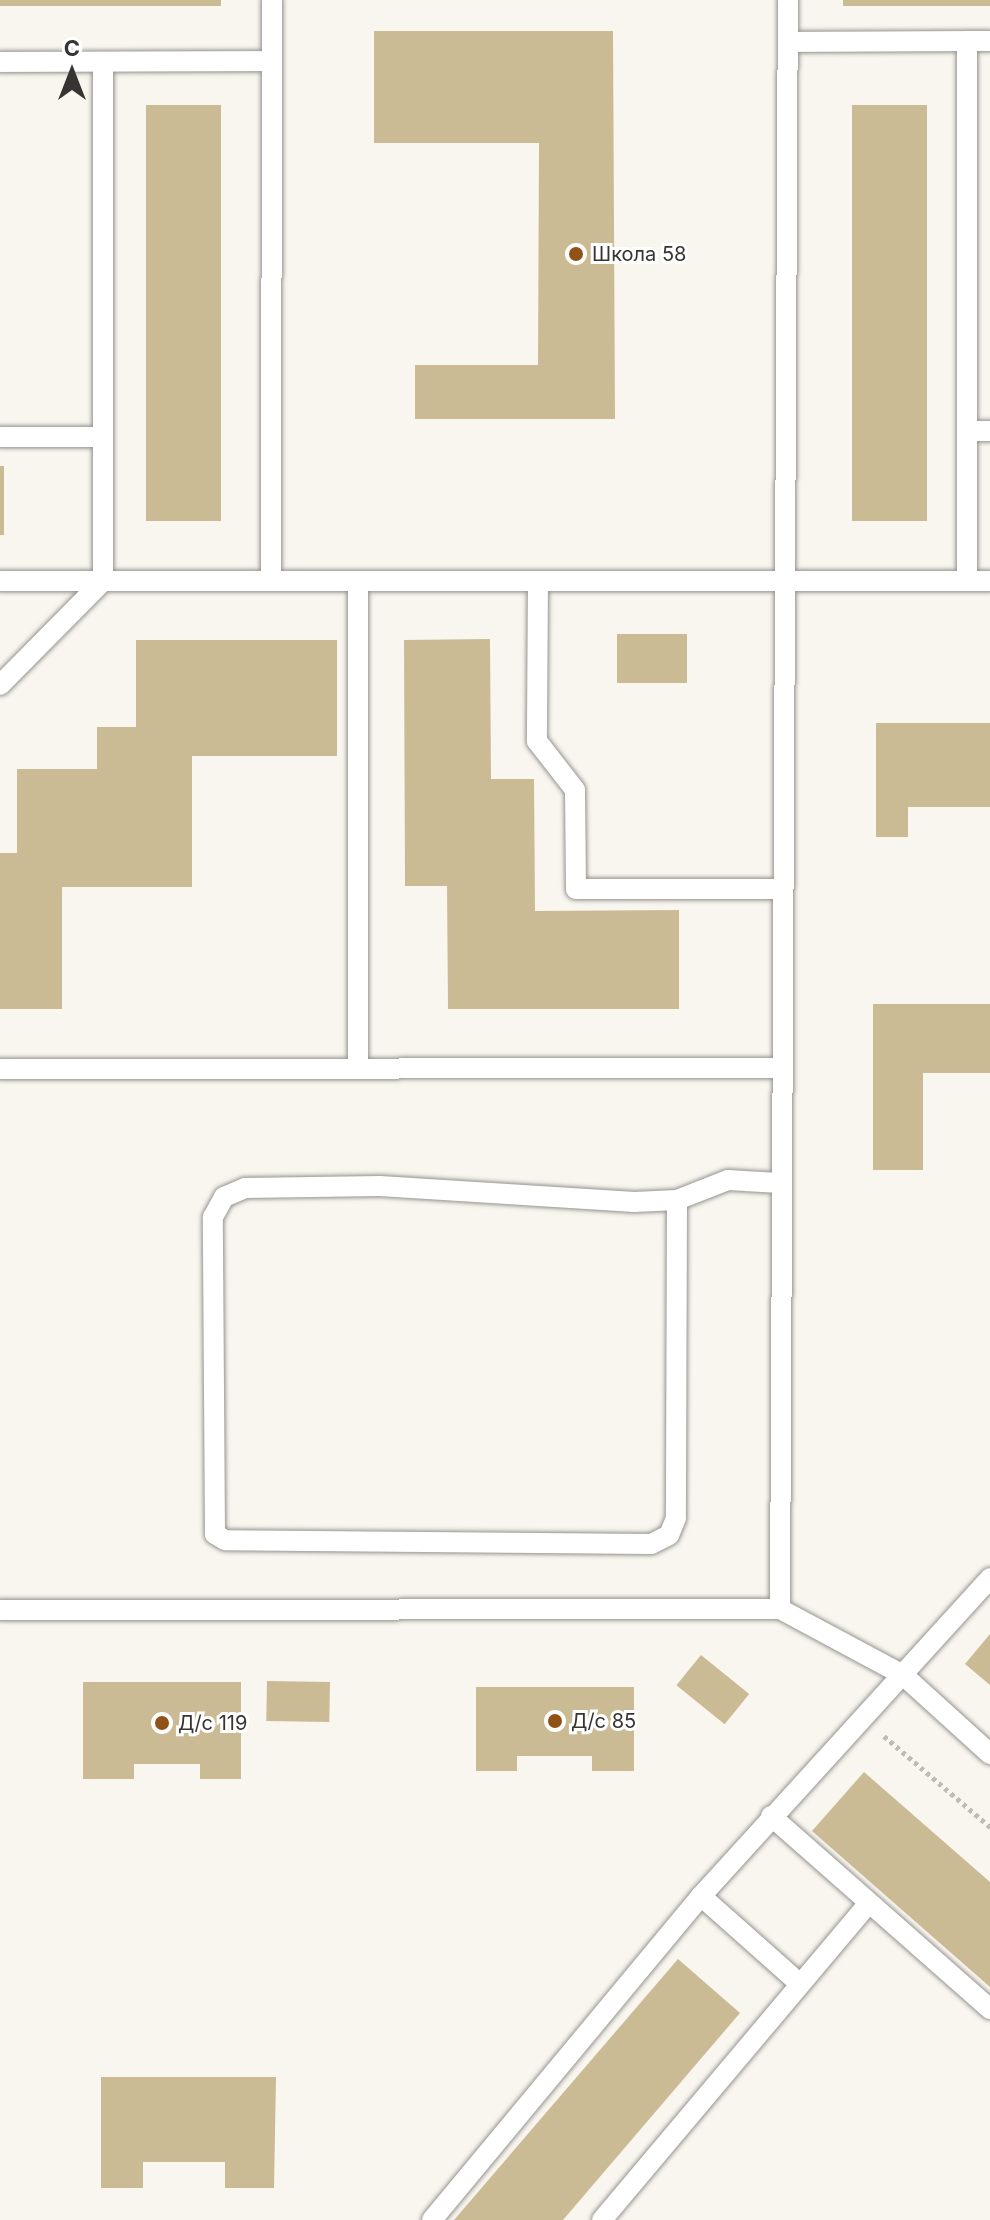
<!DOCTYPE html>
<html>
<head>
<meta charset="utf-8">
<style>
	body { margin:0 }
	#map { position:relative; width:990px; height:2220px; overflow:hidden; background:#f9f6f0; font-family:Inter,sans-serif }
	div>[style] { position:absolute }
	.building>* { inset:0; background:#cabb94; transform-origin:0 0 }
	.path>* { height:5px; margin-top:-2.5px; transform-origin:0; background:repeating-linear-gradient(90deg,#bebcb7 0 4px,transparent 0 8px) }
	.roads { filter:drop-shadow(0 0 2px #96948e) drop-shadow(0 0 2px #96948e) }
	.lane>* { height:20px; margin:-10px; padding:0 10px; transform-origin:10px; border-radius:10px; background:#fff }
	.dots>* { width:22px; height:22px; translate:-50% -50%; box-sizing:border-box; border:4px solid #fff; border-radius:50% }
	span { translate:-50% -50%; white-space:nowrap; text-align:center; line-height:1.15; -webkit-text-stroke:6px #fff; paint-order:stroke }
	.poi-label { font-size:20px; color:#363533 }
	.left { translate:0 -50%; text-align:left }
	.north { position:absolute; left:32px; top:32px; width:80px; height:80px; -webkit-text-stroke:6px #fff; paint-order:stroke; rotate:0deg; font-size:22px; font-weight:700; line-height:32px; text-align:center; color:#363533 }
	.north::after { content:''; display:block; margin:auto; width:28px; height:36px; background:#363533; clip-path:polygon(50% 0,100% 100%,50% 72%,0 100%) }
</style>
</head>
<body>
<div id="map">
	<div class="building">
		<i style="left:0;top:0;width:221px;height:6px"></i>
		<i style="left:843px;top:0;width:147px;height:6px"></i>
		<i style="clip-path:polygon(374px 31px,613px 31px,615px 419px,415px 419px,415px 365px,538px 365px,539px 143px,374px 143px)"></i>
		<i style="left:146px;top:105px;width:75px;height:416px"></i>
		<i style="left:852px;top:105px;width:75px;height:416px"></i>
		<i style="left:0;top:466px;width:4px;height:69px"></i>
		<i style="left:617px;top:634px;width:70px;height:49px"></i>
		<i style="clip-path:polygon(490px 639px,491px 779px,534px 779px,535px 911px,679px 910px,679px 1009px,448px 1009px,447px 886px,405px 886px,404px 640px)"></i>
		<i style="clip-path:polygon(136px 640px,337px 640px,337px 756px,192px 756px,192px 887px,62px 887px,62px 1009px,0 1009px,0 853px,17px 853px,17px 769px,97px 769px,97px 727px,136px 727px)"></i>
		<i style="clip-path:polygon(876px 723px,990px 723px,990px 807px,908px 807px,908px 837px,876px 837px)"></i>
		<i style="clip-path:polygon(873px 1004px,990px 1004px,990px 1073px,923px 1073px,923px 1170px,873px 1170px)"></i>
		<i style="clip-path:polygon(990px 1634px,990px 1685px,965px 1664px)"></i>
		<i style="left:701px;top:1655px;width:62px;height:39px;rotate:39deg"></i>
		<i style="left:267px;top:1681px;width:63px;height:40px;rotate:1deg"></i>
		<i style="clip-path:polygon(83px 1682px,241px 1682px,241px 1779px,200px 1779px,200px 1764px,134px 1764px,134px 1779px,83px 1779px)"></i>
		<i style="clip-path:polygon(476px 1687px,634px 1687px,634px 1771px,592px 1771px,592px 1756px,517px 1756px,517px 1771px,476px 1771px)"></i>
		<i style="clip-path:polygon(864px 1772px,990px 1882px,990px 1987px,812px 1831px)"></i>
		<i style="clip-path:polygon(678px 1959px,740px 2013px,563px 2220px,454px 2220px)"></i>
		<i style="clip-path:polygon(101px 2077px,276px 2077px,274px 2188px,225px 2188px,225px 2162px,143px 2162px,143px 2188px,101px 2188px)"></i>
	</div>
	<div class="path">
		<i style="left:884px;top:1736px;width:140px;rotate:40.6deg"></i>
	</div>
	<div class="roads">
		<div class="lane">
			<i style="left:990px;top:41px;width:23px;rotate:180deg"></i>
			<i style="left:967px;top:41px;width:390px;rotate:90deg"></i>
			<i style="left:967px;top:431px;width:23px"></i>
			<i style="left:788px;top:42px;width:179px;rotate:-0.3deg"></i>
			<i style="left:0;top:62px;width:271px;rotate:-0.2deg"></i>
			<i style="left:967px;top:431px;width:150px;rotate:90deg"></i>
			<i style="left:0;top:437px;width:103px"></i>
			<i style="left:0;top:581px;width:990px"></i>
			<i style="left:271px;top:581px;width:581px;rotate:-89.9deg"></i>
			<i style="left:358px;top:581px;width:488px;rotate:90deg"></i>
			<i style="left:538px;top:581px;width:160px;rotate:90.4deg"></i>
			<i style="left:537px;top:741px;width:62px;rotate:52.2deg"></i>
			<i style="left:575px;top:790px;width:99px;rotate:89.4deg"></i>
			<i style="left:576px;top:889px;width:207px"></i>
			<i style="left:0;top:685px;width:146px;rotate:-45.3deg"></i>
			<i style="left:103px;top:581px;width:519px;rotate:-90deg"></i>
			<i style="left:0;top:1069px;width:783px;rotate:-0.07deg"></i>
			<i style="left:677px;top:1200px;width:318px;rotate:90.2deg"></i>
			<i style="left:676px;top:1518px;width:18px;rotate:112deg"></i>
			<i style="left:669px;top:1535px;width:20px;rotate:153deg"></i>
			<i style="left:651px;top:1544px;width:426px;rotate:-179.5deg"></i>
			<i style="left:225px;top:1540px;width:12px;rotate:-149deg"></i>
			<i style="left:215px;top:1534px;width:317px;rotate:-90.4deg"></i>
			<i style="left:213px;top:1217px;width:23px;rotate:-61deg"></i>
			<i style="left:224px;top:1197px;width:23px;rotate:-23deg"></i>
			<i style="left:245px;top:1188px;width:135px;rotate:-0.8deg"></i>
			<i style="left:380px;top:1186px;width:255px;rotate:3.6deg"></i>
			<i style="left:634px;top:1202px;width:43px;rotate:-2.7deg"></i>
			<i style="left:677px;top:1200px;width:55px;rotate:-21.4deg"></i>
			<i style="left:728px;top:1180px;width:52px;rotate:3.3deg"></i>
			<i style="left:780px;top:1609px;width:1609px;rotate:-89.72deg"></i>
			<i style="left:0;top:1610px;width:780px;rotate:-0.07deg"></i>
			<i style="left:780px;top:1609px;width:140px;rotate:28.2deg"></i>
			<i style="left:903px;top:1675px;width:118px;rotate:42.2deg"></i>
			<i style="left:771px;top:1816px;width:292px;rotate:41.4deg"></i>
			<i style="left:701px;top:1896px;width:131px;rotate:41.6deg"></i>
			<i style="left:432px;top:2220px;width:421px;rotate:-50.3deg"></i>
			<i style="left:701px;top:1896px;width:430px;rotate:-47.7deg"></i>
			<i style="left:602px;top:2220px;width:414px;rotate:-49.9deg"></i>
		</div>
	</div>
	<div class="dots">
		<i style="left:576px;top:254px;background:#915218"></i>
		<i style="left:555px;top:1721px;background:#915218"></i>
		<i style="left:162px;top:1723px;background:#915218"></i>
	</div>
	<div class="poi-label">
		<span class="left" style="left:592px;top:254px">Школа 58</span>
		<span class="left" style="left:571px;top:1721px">Д/с 85</span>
		<span class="left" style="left:178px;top:1723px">Д/с 119</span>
	</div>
	<div class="north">С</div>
</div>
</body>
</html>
